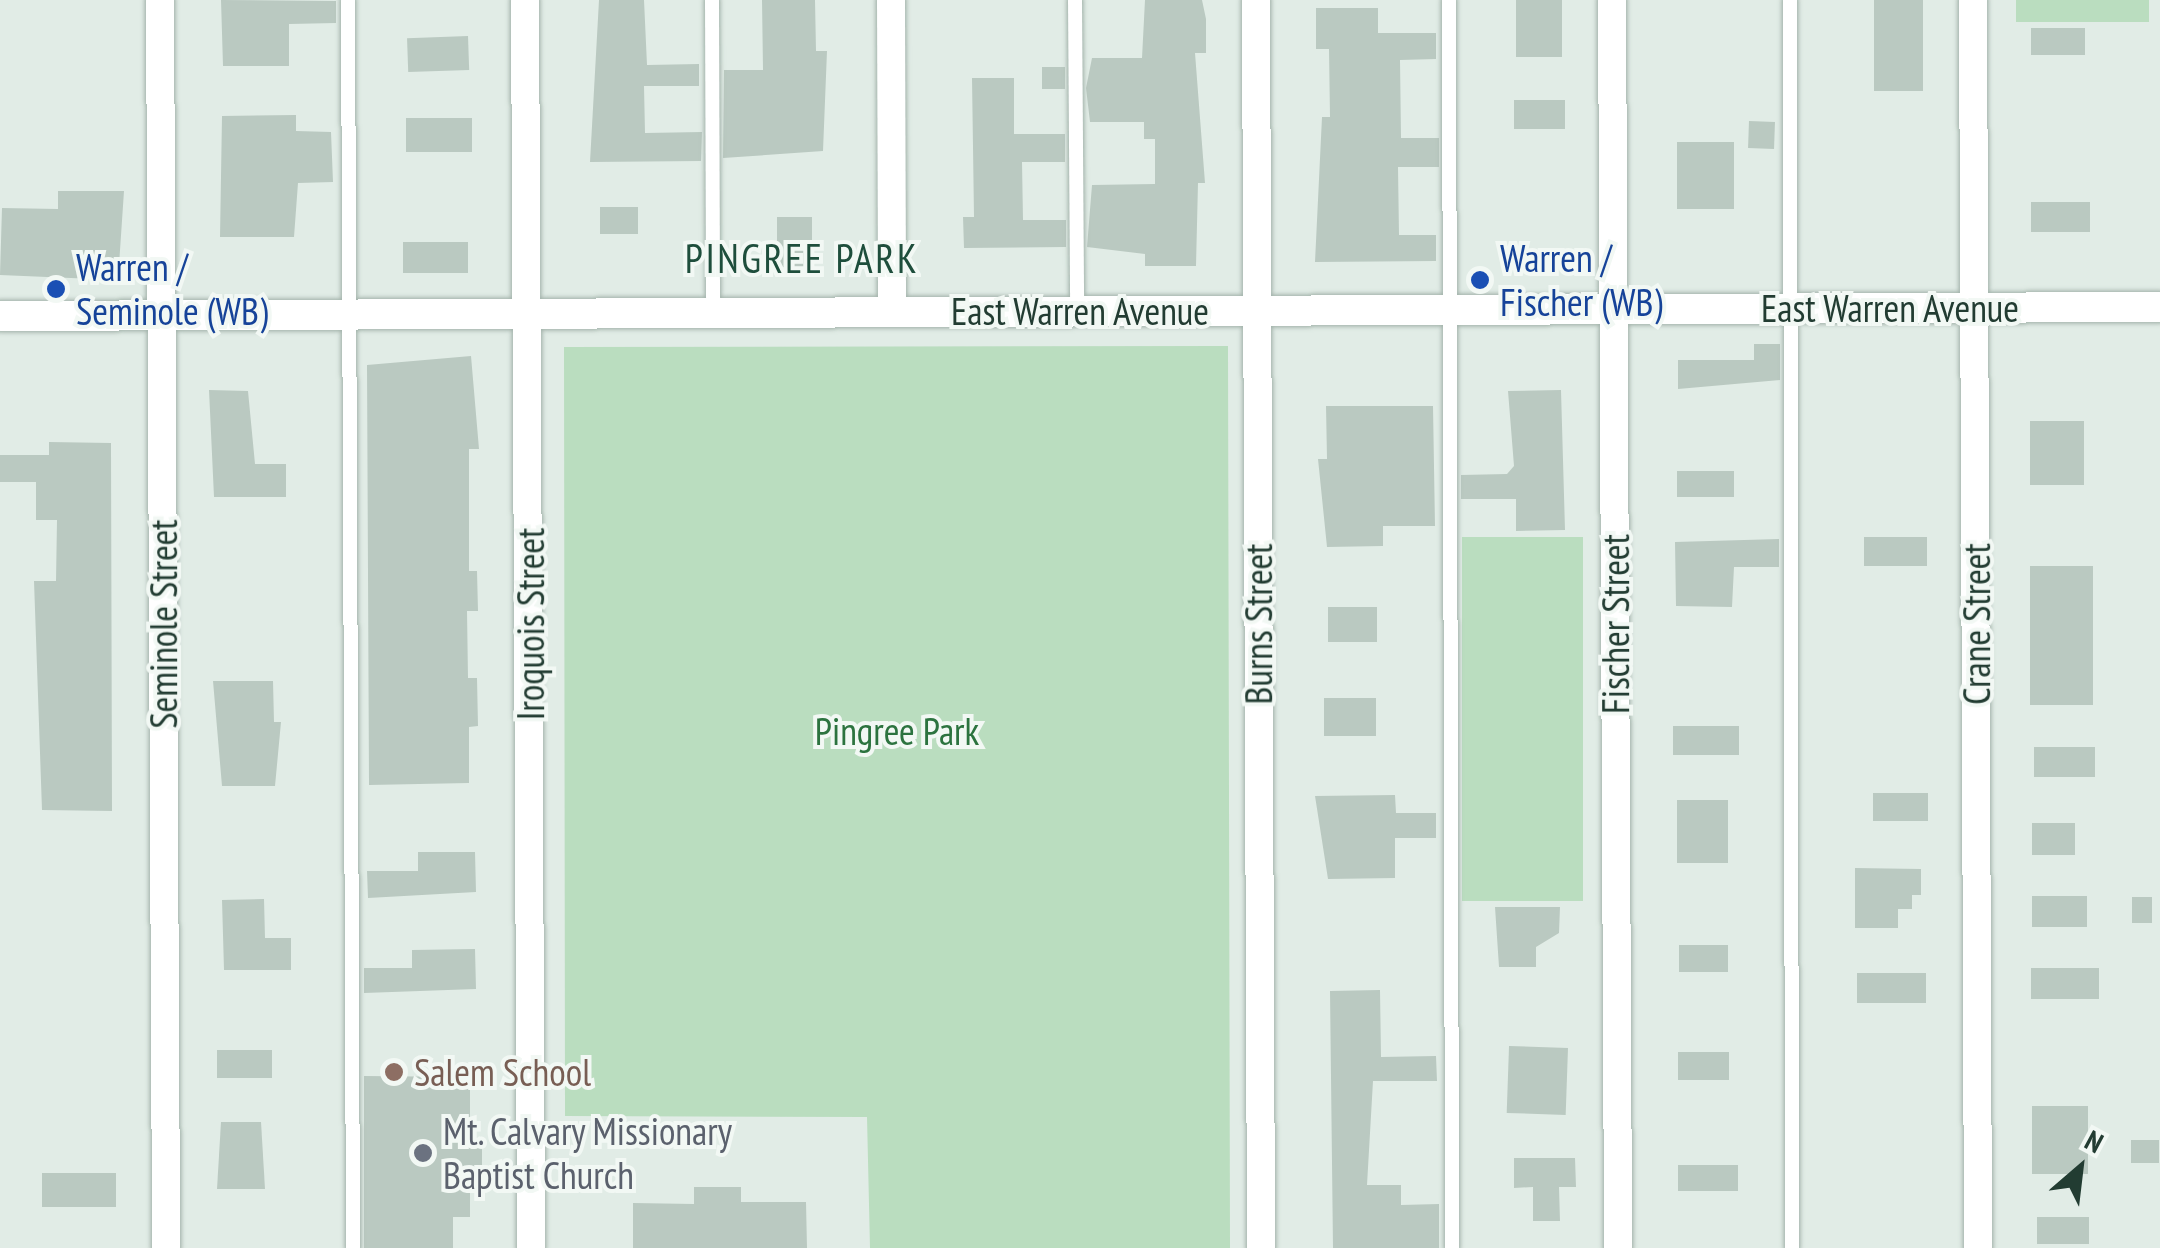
<!DOCTYPE html>
<html>
<head>
<meta charset="utf-8">
<style>
	body { margin:0 }
	#map { position:relative; width:2160px; height:1248px; overflow:hidden; background:#e1ece6; font-family:"PT Sans Narrow",sans-serif }
	div>[style] { position:absolute }
	.green>* { inset:0; background:#baddbf; transform-origin:0 0 }
	.building>* { inset:0; background:#bac9c1; transform-origin:0 0 }
	.roads { filter:drop-shadow(0 0 2px #a4b4ac) drop-shadow(0 0 2px #a4b4ac) }
	.lane>* { height:14px; margin:-7px; padding:0 7px; transform-origin:7px; border-radius:7px; background:#fff }
	.street>* { height:28px; margin:-14px; padding:0 14px; transform-origin:14px; border-radius:14px; background:#fff }
	.secondary>* { height:30px; margin:-15px; padding:0 15px; transform-origin:15px; border-radius:15px; background:#fff }
	.dots>* { width:28px; height:28px; translate:-50% -50%; box-sizing:border-box; border:5px solid #f2f8f4; border-radius:50% }
	span { translate:-50% -50%; white-space:nowrap; text-align:center; line-height:1.15; -webkit-text-stroke:8px #f2f8f4; paint-order:stroke }
	.transit-label { font-size:38px; color:#164399 }
	.left { translate:0 -50%; text-align:left }
	.street-label { font-size:38px; color:#223c32 }
	.park-label { font-size:38px; color:#2c733f }
	.education-label { font-size:38px; color:#785e54 }
	.worship-label { font-size:38px; color:#5b616d }
	.neighbourhood-label { font-size:40px; color:#1e4e3c; letter-spacing:2.5px }
	.north { position:absolute; left:2030px; top:1118px; width:100px; height:100px; -webkit-text-stroke:8px #f2f8f4; paint-order:stroke; rotate:28deg; font-size:28px; font-weight:700; line-height:40px; text-align:center; color:#223c32 }
	.north::after { content:''; display:block; margin:auto; width:35px; height:45px; background:#223c32; clip-path:polygon(50% 0,100% 100%,50% 72%,0 100%) }
</style>
</head>
<body>
<div id="map">
	<div class="green">
		<i style="left:2016px;top:0;width:133px;height:22px"></i>
		<i style="clip-path:polygon(1228px 346px,1230px 1248px,870px 1248px,867px 1117px,565px 1116px,564px 347px)"></i>
		<i style="left:1462px;top:537px;width:121px;height:364px"></i>
	</div>
	<div class="building">
		<i style="clip-path:polygon(221px 0,336px 1px,336px 23px,289px 24px,289px 66px,223px 66px)"></i>
		<i style="clip-path:polygon(599px 0,644px 0,647px 65px,699px 64px,699px 86px,644px 86px,645px 133px,702px 132px,701px 161px,590px 162px)"></i>
		<i style="clip-path:polygon(762px 0,815px 0,816px 51px,827px 51px,823px 151px,723px 158px,724px 70px,763px 70px)"></i>
		<i style="clip-path:polygon(1145px 0,1202px 0,1206px 19px,1206px 53px,1195px 53px,1205px 183px,1198px 183px,1196px 266px,1145px 266px,1145px 254px,1087px 247px,1092px 185px,1155px 184px,1155px 139px,1144px 139px,1144px 122px,1090px 122px,1086px 88px,1092px 58px,1142px 58px)"></i>
		<i style="left:1516px;top:0;width:46px;height:57px"></i>
		<i style="left:1874px;top:0;width:49px;height:91px"></i>
		<i style="clip-path:polygon(1316px 8px,1378px 8px,1378px 33px,1436px 33px,1436px 59px,1400px 60px,1401px 138px,1439px 138px,1439px 167px,1398px 167px,1399px 235px,1436px 235px,1436px 261px,1315px 262px,1322px 117px,1330px 117px,1329px 49px,1316px 49px)"></i>
		<i style="left:2031px;top:28px;width:54px;height:27px"></i>
		<i style="left:468px;top:36px;width:34px;height:61px;rotate:88deg"></i>
		<i style="left:1042px;top:67px;width:23px;height:22px"></i>
		<i style="clip-path:polygon(972px 78px,1014px 78px,1014px 134px,1065px 134px,1065px 162px,1022px 162px,1023px 220px,1066px 220px,1066px 247px,964px 248px,963px 217px,974px 217px)"></i>
		<i style="left:1514px;top:100px;width:51px;height:29px"></i>
		<i style="clip-path:polygon(296px 115px,296px 131px,331px 132px,333px 182px,298px 183px,294px 237px,220px 237px,222px 116px)"></i>
		<i style="left:406px;top:118px;width:66px;height:34px"></i>
		<i style="left:1749px;top:121px;width:26px;height:27px;rotate:2deg"></i>
		<i style="left:1677px;top:142px;width:57px;height:67px"></i>
		<i style="clip-path:polygon(58px 191px,124px 191px,118px 280px,0 275px,2px 208px,58px 209px)"></i>
		<i style="left:2031px;top:202px;width:59px;height:30px"></i>
		<i style="left:600px;top:207px;width:38px;height:27px"></i>
		<i style="left:777px;top:217px;width:35px;height:50px"></i>
		<i style="left:403px;top:242px;width:65px;height:31px"></i>
		<i style="clip-path:polygon(1754px 344px,1780px 344px,1780px 380px,1678px 389px,1678px 360px,1754px 360px)"></i>
		<i style="clip-path:polygon(471px 356px,479px 449px,469px 449px,469px 571px,477px 571px,478px 611px,467px 611px,468px 678px,477px 678px,478px 726px,469px 727px,469px 783px,369px 785px,367px 365px)"></i>
		<i style="clip-path:polygon(209px 390px,248px 391px,255px 464px,286px 464px,286px 497px,214px 497px)"></i>
		<i style="clip-path:polygon(1561px 390px,1565px 530px,1516px 531px,1516px 499px,1461px 499px,1461px 475px,1507px 474px,1514px 466px,1508px 391px)"></i>
		<i style="clip-path:polygon(1326px 406px,1433px 406px,1435px 526px,1383px 526px,1383px 546px,1327px 547px,1318px 459px,1327px 459px)"></i>
		<i style="left:2030px;top:421px;width:54px;height:64px"></i>
		<i style="clip-path:polygon(49px 442px,111px 443px,112px 811px,42px 810px,34px 581px,56px 581px,57px 520px,36px 520px,36px 482px,0 482px,0 455px,49px 455px)"></i>
		<i style="left:1677px;top:471px;width:57px;height:26px"></i>
		<i style="left:1864px;top:537px;width:63px;height:29px"></i>
		<i style="clip-path:polygon(1779px 539px,1779px 567px,1734px 567px,1732px 607px,1676px 606px,1675px 542px)"></i>
		<i style="left:2030px;top:566px;width:63px;height:139px"></i>
		<i style="left:1328px;top:607px;width:49px;height:35px"></i>
		<i style="clip-path:polygon(213px 681px,273px 681px,274px 722px,281px 722px,275px 786px,222px 786px)"></i>
		<i style="left:1324px;top:698px;width:52px;height:38px"></i>
		<i style="left:1673px;top:726px;width:66px;height:29px"></i>
		<i style="left:2034px;top:747px;width:61px;height:30px"></i>
		<i style="left:1873px;top:793px;width:55px;height:28px"></i>
		<i style="clip-path:polygon(1395px 795px,1396px 813px,1436px 813px,1436px 838px,1395px 838px,1395px 878px,1328px 879px,1315px 796px)"></i>
		<i style="left:1677px;top:800px;width:51px;height:63px"></i>
		<i style="left:2032px;top:823px;width:43px;height:32px"></i>
		<i style="clip-path:polygon(418px 852px,475px 852px,476px 892px,368px 898px,367px 871px,418px 871px)"></i>
		<i style="clip-path:polygon(1855px 868px,1921px 869px,1921px 895px,1912px 895px,1912px 909px,1898px 909px,1898px 928px,1855px 928px)"></i>
		<i style="left:2032px;top:896px;width:55px;height:31px"></i>
		<i style="left:2132px;top:897px;width:20px;height:26px"></i>
		<i style="clip-path:polygon(264px 899px,265px 938px,291px 938px,291px 970px,224px 970px,222px 900px)"></i>
		<i style="clip-path:polygon(1495px 907px,1560px 907px,1559px 933px,1536px 947px,1536px 967px,1499px 967px)"></i>
		<i style="left:1679px;top:945px;width:49px;height:27px"></i>
		<i style="clip-path:polygon(475px 949px,476px 989px,364px 993px,364px 968px,412px 968px,412px 950px)"></i>
		<i style="left:2031px;top:968px;width:68px;height:31px"></i>
		<i style="left:1857px;top:973px;width:69px;height:30px"></i>
		<i style="clip-path:polygon(1380px 990px,1381px 1057px,1436px 1056px,1437px 1081px,1373px 1081px,1367px 1185px,1401px 1185px,1401px 1205px,1439px 1204px,1439px 1248px,1333px 1248px,1330px 991px)"></i>
		<i style="left:1568px;top:1048px;width:67px;height:59px;rotate:92deg"></i>
		<i style="left:217px;top:1050px;width:55px;height:28px"></i>
		<i style="left:1678px;top:1052px;width:51px;height:28px"></i>
		<i style="clip-path:polygon(364px 1076px,470px 1077px,470px 1137px,482px 1137px,482px 1169px,470px 1169px,470px 1217px,453px 1217px,453px 1248px,364px 1248px)"></i>
		<i style="left:2032px;top:1106px;width:56px;height:68px"></i>
		<i style="clip-path:polygon(221px 1122px,261px 1122px,265px 1189px,217px 1189px)"></i>
		<i style="left:2131px;top:1140px;width:28px;height:23px"></i>
		<i style="clip-path:polygon(1514px 1158px,1575px 1158px,1576px 1187px,1559px 1187px,1560px 1221px,1533px 1221px,1533px 1187px,1514px 1188px)"></i>
		<i style="left:1678px;top:1165px;width:60px;height:26px"></i>
		<i style="left:42px;top:1173px;width:74px;height:34px"></i>
		<i style="clip-path:polygon(694px 1187px,741px 1187px,741px 1202px,806px 1202px,807px 1248px,633px 1248px,633px 1203px,694px 1204px)"></i>
		<i style="left:2037px;top:1217px;width:52px;height:27px"></i>
	</div>
	<div class="roads">
		<div class="lane">
			<i style="left:348px;top:0;width:1248px;rotate:89.77deg"></i>
			<i style="left:712px;top:0;width:313px;rotate:89.8deg"></i>
			<i style="left:1075px;top:0;width:311px;rotate:89.6deg"></i>
			<i style="left:1449px;top:0;width:1248px;rotate:89.86deg"></i>
			<i style="left:1790px;top:0;width:1248px;rotate:89.91deg"></i>
		</div>
		<div class="street">
			<i style="left:160px;top:0;width:1248px;rotate:89.72deg"></i>
			<i style="left:525px;top:0;width:1248px;rotate:89.72deg"></i>
			<i style="left:891px;top:0;width:312px;rotate:89.8deg"></i>
			<i style="left:1256px;top:0;width:1248px;rotate:89.77deg"></i>
			<i style="left:1612px;top:0;width:1248px;rotate:89.72deg"></i>
			<i style="left:1973px;top:0;width:1248px;rotate:89.77deg"></i>
		</div>
		<div class="secondary">
			<i style="left:0;top:316px;width:2160px;rotate:-0.24deg"></i>
		</div>
	</div>
	<div class="dots">
		<i style="left:1480px;top:280px;background:#1a4fb4"></i>
		<i style="left:56px;top:289px;background:#1a4fb4"></i>
		<i style="left:394px;top:1072px;background:#8d6e63"></i>
		<i style="left:423px;top:1153px;background:#6b7280"></i>
	</div>
	<div class="transit-label">
		<span class="left" style="left:1500px;top:280px">Warren /<br>Fischer (WB)</span>
		<span class="left" style="left:76px;top:289px">Warren /<br>Seminole (WB)</span>
	</div>
	<div class="street-label">
		<span style="left:1890px;top:308px">East Warren Avenue</span>
		<span style="left:1080px;top:311px">East Warren Avenue</span>
		<span style="left:163px;top:624px;rotate:-90deg">Seminole Street</span>
		<span style="left:530px;top:624px;rotate:-90deg">Iroquois Street</span>
		<span style="left:1258px;top:624px;rotate:-90deg">Burns Street</span>
		<span style="left:1615px;top:624px;rotate:-90deg">Fischer Street</span>
		<span style="left:1976px;top:624px;rotate:-90deg">Crane Street</span>
	</div>
	<div class="park-label">
		<span style="left:897px;top:731px">Pingree Park</span>
	</div>
	<div class="education-label">
		<span class="left" style="left:414px;top:1072px">Salem School</span>
	</div>
	<div class="worship-label">
		<span class="left" style="left:443px;top:1153px">Mt. Calvary Missionary<br>Baptist Church</span>
	</div>
	<div class="neighbourhood-label">
		<span style="left:802px;top:258px">PINGREE PARK</span>
	</div>
	<div class="north">N</div>
</div>
</body>
</html>
